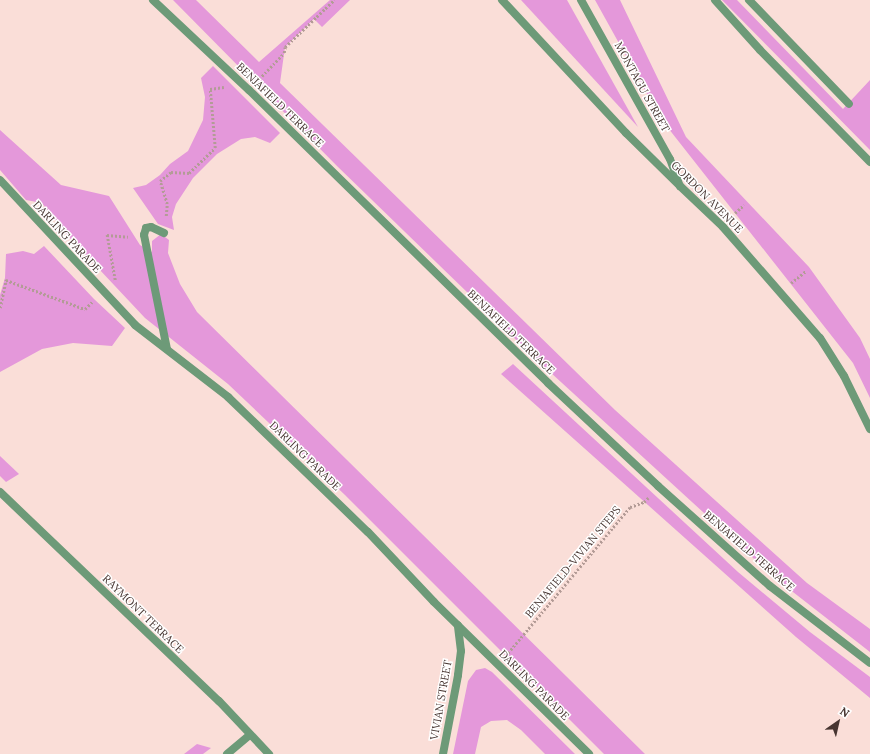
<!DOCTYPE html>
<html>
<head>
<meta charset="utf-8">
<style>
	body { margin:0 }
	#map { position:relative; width:870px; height:754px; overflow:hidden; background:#faded8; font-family:Lora,serif }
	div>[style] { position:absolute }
	.green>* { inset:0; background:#e498da }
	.path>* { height:2.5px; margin-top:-1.25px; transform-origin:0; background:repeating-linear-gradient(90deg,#b39b96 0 2px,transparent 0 4px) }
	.service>* { height:8px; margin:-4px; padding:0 4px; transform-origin:4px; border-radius:4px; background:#6d9a78 }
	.minor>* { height:8px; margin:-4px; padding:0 4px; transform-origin:4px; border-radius:4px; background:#6d9a78 }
	.tertiary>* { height:8px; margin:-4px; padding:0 4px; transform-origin:4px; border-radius:4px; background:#6d9a78 }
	span { translate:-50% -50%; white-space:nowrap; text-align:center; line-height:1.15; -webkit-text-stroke:3px #fff; paint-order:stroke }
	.street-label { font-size:11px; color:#473531 }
	.north { position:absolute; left:818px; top:702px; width:40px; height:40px; -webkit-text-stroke:3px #fff; paint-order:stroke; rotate:34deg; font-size:11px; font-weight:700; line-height:16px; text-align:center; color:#473531 }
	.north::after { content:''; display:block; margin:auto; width:14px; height:18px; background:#473531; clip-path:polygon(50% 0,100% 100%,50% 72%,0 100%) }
</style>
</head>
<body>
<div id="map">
	<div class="green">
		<i style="clip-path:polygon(173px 0,196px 0,259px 62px,330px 0,350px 0,322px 27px,314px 19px,285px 47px,280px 83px,615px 410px,807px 583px,870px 629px,870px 652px,775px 578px,538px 361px,337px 166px)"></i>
		<i style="clip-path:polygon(521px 0,567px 0,638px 127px)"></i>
		<i style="clip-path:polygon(595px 0,620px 0,686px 137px,809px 267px,860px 338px,870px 359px,870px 398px,853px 363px,661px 119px)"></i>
		<i style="clip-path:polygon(722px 0,737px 0,843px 109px,870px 80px,870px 150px)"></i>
		<i style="clip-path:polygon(213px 66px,280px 133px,270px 143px,255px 137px,241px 139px,217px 154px,193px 178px,176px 204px,172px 217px,174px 230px,158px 224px,133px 188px,146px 185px,160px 175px,170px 164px,188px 151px,203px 120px,205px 97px,201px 78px)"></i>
		<i style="clip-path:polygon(0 130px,61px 185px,109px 196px,140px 245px,152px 252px,152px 241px,161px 234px,169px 240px,168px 253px,180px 284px,197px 312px,645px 754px,604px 754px,345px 495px,228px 384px,145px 318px,68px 236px,42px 203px,26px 200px,0 170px)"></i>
		<i style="clip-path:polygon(44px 246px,94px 299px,125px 328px,112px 346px,73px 343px,42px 349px,0 372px,0 295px,5px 278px,6px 254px,23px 251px,34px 254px)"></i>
		<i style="clip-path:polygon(513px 364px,738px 572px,810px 632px,870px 677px,870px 698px,796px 637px,501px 374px)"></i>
		<i style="clip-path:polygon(0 456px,19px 474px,6px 482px,0 476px)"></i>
		<i style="clip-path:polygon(485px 668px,492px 672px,575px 754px,545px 754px,521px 730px,507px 720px,491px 721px,481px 727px,475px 754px,453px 754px,468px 681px,476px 670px)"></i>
		<i style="clip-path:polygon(197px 744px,211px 748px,203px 754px,184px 754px)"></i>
	</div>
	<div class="path">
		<i style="left:259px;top:79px;width:36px;rotate:-46deg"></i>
		<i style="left:284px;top:53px;width:6px;rotate:-81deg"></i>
		<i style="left:285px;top:47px;width:68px;rotate:-43.8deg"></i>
		<i style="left:735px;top:213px;width:12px;rotate:-42deg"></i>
		<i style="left:166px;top:216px;width:12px;rotate:-85deg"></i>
		<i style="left:167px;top:204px;width:24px;rotate:-107deg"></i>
		<i style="left:160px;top:181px;width:14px;rotate:-39deg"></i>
		<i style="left:171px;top:172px;width:18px;rotate:3deg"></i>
		<i style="left:189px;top:173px;width:36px;rotate:-44deg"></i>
		<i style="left:215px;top:148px;width:59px;rotate:-94.8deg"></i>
		<i style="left:210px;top:89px;width:14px;rotate:-8deg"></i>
		<i style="left:115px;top:280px;width:46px;rotate:-100.1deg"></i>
		<i style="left:107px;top:235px;width:21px;rotate:5deg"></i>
		<i style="left:791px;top:283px;width:19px;rotate:-39deg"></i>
		<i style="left:0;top:308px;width:29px;rotate:-78deg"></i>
		<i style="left:6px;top:280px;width:84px;rotate:20.2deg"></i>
		<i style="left:85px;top:309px;width:11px;rotate:-45deg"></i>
		<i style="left:508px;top:653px;width:190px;rotate:-50.1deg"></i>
		<i style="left:630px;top:507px;width:15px;rotate:-20deg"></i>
		<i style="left:644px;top:502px;width:6px;rotate:-45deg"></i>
	</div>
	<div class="service">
		<i style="left:715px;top:0;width:67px;rotate:48deg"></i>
		<i style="left:760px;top:50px;width:157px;rotate:45.5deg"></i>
		<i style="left:164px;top:233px;width:14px;rotate:-155deg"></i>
		<i style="left:151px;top:227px;width:5px;rotate:169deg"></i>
		<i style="left:146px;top:228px;width:7px;rotate:106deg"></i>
		<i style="left:144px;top:235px;width:116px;rotate:78.6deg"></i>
	</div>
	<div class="minor">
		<i style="left:153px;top:0;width:132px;rotate:43.2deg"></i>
		<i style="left:249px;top:90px;width:419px;rotate:44.4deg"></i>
		<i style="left:548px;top:383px;width:151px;rotate:43.1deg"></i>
		<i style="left:658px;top:486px;width:150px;rotate:41.8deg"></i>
		<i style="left:770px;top:586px;width:126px;rotate:37.6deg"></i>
		<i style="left:502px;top:0;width:182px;rotate:47deg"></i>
		<i style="left:626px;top:133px;width:76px;rotate:44.5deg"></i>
		<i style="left:749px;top:0;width:144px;rotate:46.1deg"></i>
		<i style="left:0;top:180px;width:198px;rotate:47deg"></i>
		<i style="left:135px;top:325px;width:118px;rotate:37.7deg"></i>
		<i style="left:228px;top:397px;width:194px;rotate:44deg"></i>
		<i style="left:368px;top:532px;width:96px;rotate:46.7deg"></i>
		<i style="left:434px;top:602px;width:217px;rotate:44.4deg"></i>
		<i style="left:0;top:492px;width:303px;rotate:43.7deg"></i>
		<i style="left:219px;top:701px;width:73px;rotate:46.7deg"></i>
		<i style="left:227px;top:754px;width:30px;rotate:-40deg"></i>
		<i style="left:443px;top:754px;width:80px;rotate:-79.2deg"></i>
		<i style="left:458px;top:675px;width:24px;rotate:-83deg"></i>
		<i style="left:461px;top:651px;width:26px;rotate:-97deg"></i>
	</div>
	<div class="tertiary">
		<i style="left:581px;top:0;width:182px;rotate:60.8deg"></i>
		<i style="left:670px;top:159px;width:29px;rotate:70deg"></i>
		<i style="left:680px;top:186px;width:59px;rotate:43.6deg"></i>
		<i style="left:723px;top:227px;width:147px;rotate:48.9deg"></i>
		<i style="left:820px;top:338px;width:45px;rotate:57.7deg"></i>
		<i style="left:844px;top:376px;width:59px;rotate:63.9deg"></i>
	</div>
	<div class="street-label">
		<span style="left:642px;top:87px;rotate:61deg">MONTAGU STREET</span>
		<span style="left:280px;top:105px;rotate:44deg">BENJAFIELD TERRACE</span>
		<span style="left:707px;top:197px;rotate:45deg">GORDON AVENUE</span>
		<span style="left:67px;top:237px;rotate:47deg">DARLING PARADE</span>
		<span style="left:511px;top:332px;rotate:44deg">BENJAFIELD TERRACE</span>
		<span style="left:305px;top:456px;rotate:44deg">DARLING PARADE</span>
		<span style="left:749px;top:551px;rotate:41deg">BENJAFIELD TERRACE</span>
		<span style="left:573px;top:562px;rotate:-50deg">BENJAFIELD-VIVIAN STEPS</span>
		<span style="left:143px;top:614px;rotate:44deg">RAYMONT TERRACE</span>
		<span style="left:534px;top:685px;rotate:45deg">DARLING PARADE</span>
		<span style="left:441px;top:700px;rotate:-80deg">VIVIAN STREET</span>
	</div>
	<div class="north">N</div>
</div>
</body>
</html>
